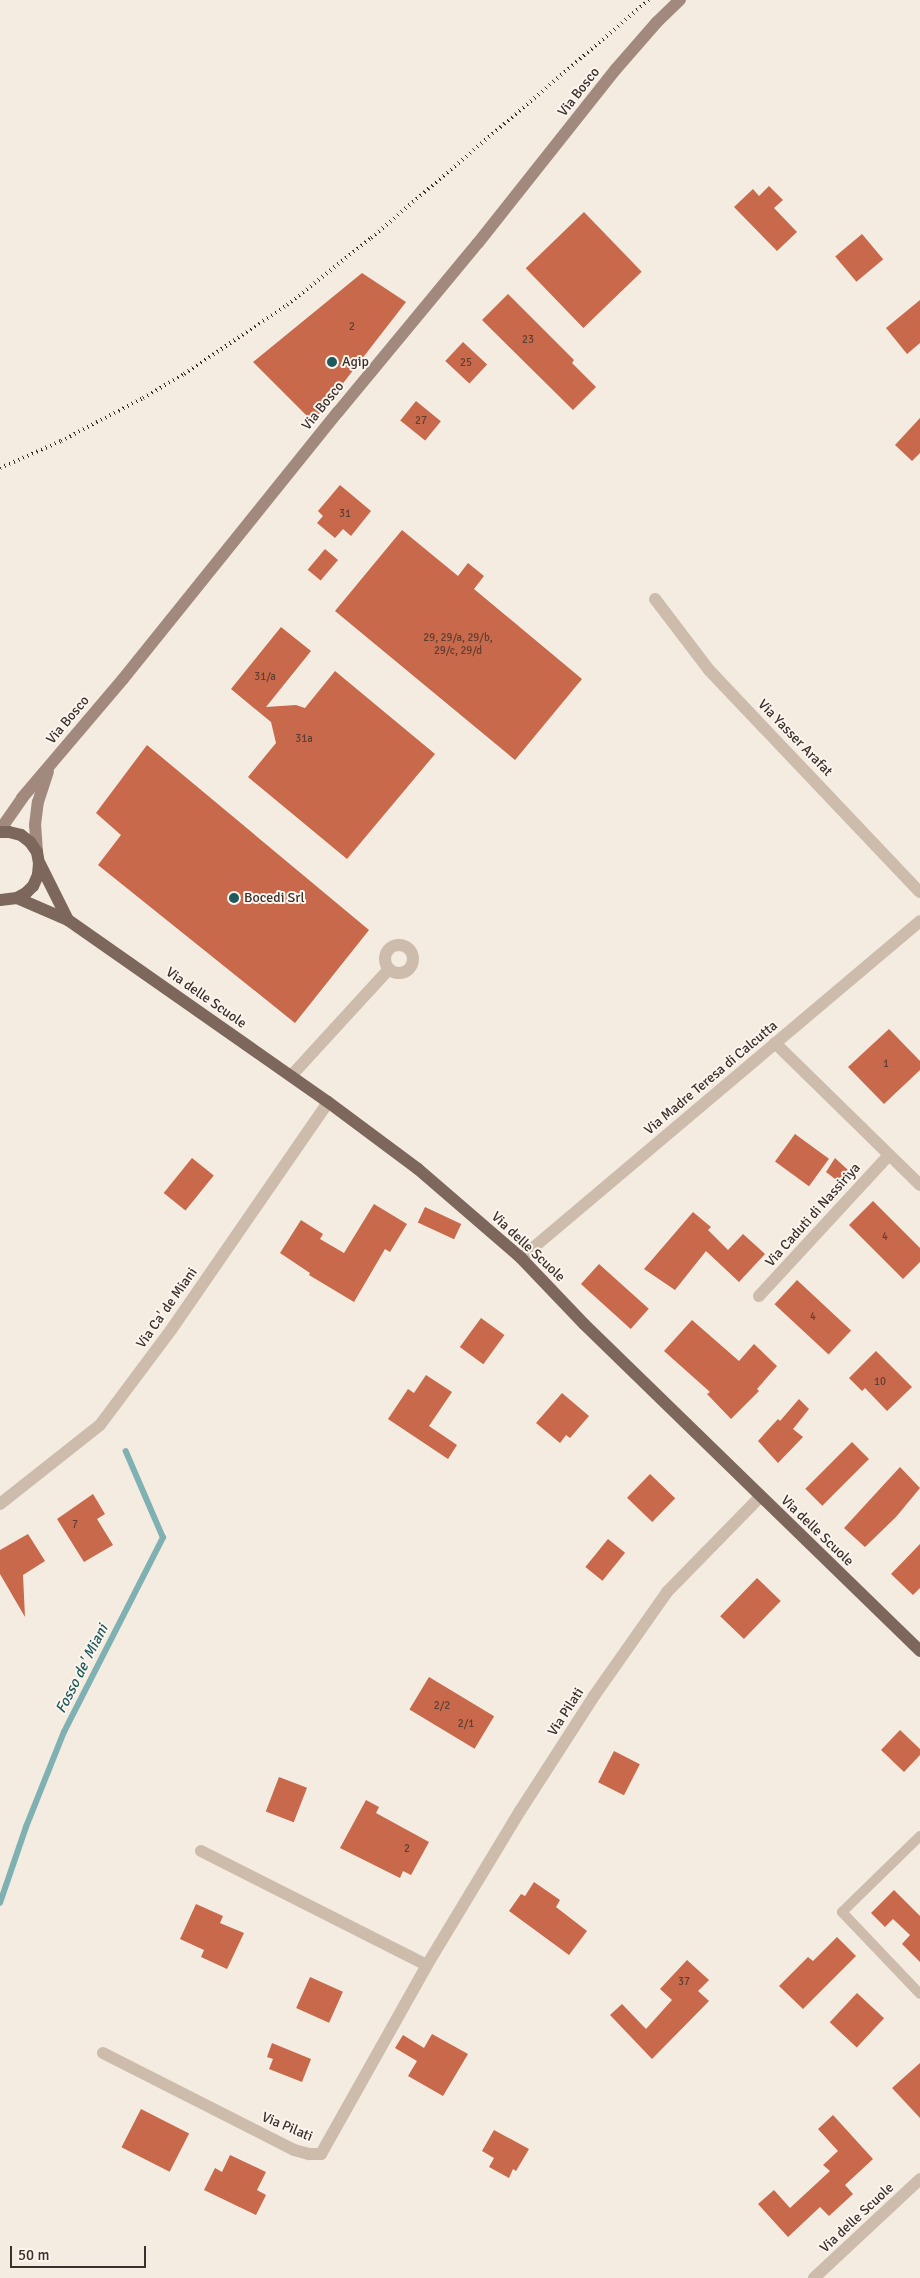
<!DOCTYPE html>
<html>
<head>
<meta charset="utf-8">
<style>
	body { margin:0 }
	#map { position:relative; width:920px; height:2278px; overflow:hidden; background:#f4ebe1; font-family:Signika,sans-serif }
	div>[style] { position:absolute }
	.stream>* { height:5.5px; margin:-2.75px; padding:0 2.75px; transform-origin:2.75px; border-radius:2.75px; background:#7fb0b2 }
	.building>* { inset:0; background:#c8694b; transform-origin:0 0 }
	.lane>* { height:10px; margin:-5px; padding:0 5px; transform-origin:5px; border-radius:5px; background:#cdbbac }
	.street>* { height:12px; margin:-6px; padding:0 6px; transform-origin:6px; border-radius:6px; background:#cdbbac }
	.street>.ring { margin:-6px; padding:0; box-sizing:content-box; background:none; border:12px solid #cdbbac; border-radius:50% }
	.secondary>* { height:12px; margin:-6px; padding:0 6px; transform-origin:6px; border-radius:6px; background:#a18a7d }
	.primary>* { height:12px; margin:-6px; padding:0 6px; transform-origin:6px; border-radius:6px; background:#7d675c }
	.rail>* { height:4px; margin-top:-2px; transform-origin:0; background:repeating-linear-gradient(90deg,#3b302b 0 1px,transparent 0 5px) }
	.dots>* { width:14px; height:14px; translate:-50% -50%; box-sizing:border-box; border:2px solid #fbf5ee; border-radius:50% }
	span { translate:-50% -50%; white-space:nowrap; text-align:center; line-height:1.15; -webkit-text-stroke:4px #fbf5ee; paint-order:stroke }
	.number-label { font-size:11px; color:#5e3e33 }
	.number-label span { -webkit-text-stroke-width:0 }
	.street-label { font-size:14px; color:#3b302b }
	.poi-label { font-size:14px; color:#3b302b }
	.left { translate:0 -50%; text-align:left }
	.water-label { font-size:15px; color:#1f5a5e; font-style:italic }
	.scale { position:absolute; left:10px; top:2246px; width:136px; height:22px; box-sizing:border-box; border:2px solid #3b302b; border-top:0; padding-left:6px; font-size:15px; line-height:18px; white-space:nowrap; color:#3b302b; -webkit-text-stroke:4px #fbf5ee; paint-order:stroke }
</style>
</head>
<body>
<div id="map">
	<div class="stream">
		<i style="left:0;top:1903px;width:80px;rotate:-71.1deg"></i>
		<i style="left:26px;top:1827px;width:102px;rotate:-68.2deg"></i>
		<i style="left:64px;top:1732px;width:218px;rotate:-63deg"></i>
		<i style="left:163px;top:1538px;width:94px;rotate:-113.3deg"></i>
	</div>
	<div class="building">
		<i style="clip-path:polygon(769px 186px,783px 200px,774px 208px,797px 232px,777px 251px,734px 207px,753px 189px,759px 196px)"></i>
		<i style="left:584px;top:212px;width:83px;height:81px;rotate:46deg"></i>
		<i style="left:862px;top:234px;width:33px;height:35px;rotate:50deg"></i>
		<i style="clip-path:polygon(362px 273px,406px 302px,313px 422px,253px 362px)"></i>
		<i style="clip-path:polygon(508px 294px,574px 360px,572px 363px,596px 387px,573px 410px,482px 320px)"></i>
		<i style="clip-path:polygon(920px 300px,920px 343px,907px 354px,886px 328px)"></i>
		<i style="left:463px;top:342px;width:33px;height:26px;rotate:43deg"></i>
		<i style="left:416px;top:401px;width:32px;height:25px;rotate:39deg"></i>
		<i style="clip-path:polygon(920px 418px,920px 453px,912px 461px,895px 445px)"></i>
		<i style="clip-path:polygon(340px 485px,371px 511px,351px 536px,343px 529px,335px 538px,317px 523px,323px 516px,318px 511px)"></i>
		<i style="clip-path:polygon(402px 530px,458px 576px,468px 563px,484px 576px,474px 589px,582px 679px,515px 760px,335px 611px)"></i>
		<i style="left:325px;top:549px;width:17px;height:27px;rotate:40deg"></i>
		<i style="clip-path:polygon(281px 627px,311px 651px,266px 707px,296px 705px,305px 708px,335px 671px,435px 754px,347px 859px,248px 777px,276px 743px,271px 722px,231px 689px)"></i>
		<i style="clip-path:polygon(147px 745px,369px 930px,295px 1023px,98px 865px,121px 835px,96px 813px)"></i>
		<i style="clip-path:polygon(889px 1029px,920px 1061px,920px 1070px,884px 1104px,848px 1067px)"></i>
		<i style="left:795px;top:1134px;width:42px;height:34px;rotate:36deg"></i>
		<i style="left:192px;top:1158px;width:28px;height:45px;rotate:39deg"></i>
		<i style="clip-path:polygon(835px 1158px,848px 1170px,839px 1182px,826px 1172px)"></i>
		<i style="clip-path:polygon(873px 1201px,920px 1248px,920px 1262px,903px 1279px,849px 1225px)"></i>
		<i style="clip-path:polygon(374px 1204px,407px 1224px,390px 1252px,385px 1249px,354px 1302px,309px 1275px,310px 1273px,280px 1253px,301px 1220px,323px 1234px,320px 1239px,344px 1253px)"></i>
		<i style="left:425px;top:1207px;width:40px;height:17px;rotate:25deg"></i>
		<i style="clip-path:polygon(693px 1212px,711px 1227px,708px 1230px,728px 1250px,743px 1234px,765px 1254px,739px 1282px,706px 1251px,675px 1290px,644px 1269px)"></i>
		<i style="left:599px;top:1264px;width:67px;height:27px;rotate:42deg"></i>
		<i style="left:797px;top:1280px;width:74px;height:33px;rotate:43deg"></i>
		<i style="left:481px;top:1318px;width:29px;height:36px;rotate:36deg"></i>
		<i style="clip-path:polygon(692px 1320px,739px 1361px,754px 1344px,777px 1366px,757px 1389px,759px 1391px,731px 1419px,707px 1394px,710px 1392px,664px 1351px)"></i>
		<i style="clip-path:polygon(876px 1351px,912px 1387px,887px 1411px,865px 1388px,862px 1391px,849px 1378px)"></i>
		<i style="clip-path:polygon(426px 1375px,452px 1392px,429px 1426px,457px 1445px,448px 1459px,388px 1419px,408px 1389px,414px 1393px)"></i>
		<i style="clip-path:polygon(562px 1393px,589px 1416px,570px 1438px,566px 1435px,560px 1443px,536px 1423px)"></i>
		<i style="clip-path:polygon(799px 1399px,809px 1409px,793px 1429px,803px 1437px,778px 1463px,758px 1441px,778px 1419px,780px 1421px)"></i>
		<i style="left:852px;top:1442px;width:24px;height:66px;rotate:45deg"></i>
		<i style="clip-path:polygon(900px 1467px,920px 1488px,896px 1517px,865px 1547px,844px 1528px)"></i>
		<i style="left:650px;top:1474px;width:35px;height:33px;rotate:44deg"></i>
		<i style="clip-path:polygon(93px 1494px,105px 1514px,97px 1519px,113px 1545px,84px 1562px,57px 1519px)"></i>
		<i style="clip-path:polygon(28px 1534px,45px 1561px,23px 1575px,25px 1617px,0 1574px,0 1550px)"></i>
		<i style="left:608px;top:1539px;width:22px;height:36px;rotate:39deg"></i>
		<i style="clip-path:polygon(920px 1544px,920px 1588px,913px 1595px,891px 1574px)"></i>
		<i style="left:757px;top:1578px;width:33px;height:53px;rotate:44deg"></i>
		<i style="left:429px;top:1677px;width:76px;height:38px;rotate:31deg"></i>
		<i style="clip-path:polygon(900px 1730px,920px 1749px,920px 1755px,904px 1772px,881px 1750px)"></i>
		<i style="left:614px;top:1751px;width:29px;height:35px;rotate:27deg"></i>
		<i style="left:279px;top:1777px;width:30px;height:37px;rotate:21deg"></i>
		<i style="clip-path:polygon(366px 1800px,379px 1807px,376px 1813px,429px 1842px,411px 1875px,403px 1871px,400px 1878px,340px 1848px)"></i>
		<i style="clip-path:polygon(534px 1882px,560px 1900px,556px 1907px,587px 1931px,569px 1955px,509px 1911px,521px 1894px,525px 1896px)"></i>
		<i style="clip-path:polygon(894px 1890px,920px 1916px,920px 1962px,902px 1944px,910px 1935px,893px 1919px,885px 1927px,871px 1913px)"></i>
		<i style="clip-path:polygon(196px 1904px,223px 1916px,220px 1923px,244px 1933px,227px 1969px,201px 1957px,204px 1950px,180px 1939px)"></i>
		<i style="clip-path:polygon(837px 1937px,856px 1956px,803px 2009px,779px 1986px,808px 1957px,813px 1961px)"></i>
		<i style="clip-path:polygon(687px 1960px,709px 1980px,698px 1991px,709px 2001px,652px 2059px,610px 2015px,622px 2004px,646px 2029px,672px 2000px,660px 1989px)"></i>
		<i style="left:310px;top:1977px;width:36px;height:34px;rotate:24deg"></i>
		<i style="left:857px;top:1993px;width:37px;height:40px;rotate:43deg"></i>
		<i style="clip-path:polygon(432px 2034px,468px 2054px,443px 2096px,408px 2076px,417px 2061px,395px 2048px,403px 2035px,424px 2048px)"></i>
		<i style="clip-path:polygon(272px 2043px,311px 2059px,302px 2082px,269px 2069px,273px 2059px,267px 2057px)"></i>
		<i style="clip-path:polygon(920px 2063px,920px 2118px,892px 2088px)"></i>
		<i style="left:141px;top:2109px;width:54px;height:43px;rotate:27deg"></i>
		<i style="clip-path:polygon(833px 2115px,873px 2159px,845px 2185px,853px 2194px,829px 2216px,820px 2207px,788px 2237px,758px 2204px,774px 2190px,790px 2208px,830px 2171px,823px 2165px,838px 2151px,818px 2129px)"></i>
		<i style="clip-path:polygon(494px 2130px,529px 2149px,516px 2171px,513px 2169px,509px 2178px,489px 2167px,494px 2158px,482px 2151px)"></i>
		<i style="clip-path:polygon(230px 2155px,266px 2172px,257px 2190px,266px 2195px,256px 2215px,204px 2190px,215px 2168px,222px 2172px)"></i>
	</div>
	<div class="lane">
		<i style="left:920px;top:1836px;width:109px;rotate:135.7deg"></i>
		<i style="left:842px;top:1912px;width:113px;rotate:46.4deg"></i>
	</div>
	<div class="street">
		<i style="left:655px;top:599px;width:89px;rotate:52.7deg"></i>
		<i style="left:709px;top:670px;width:306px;rotate:46.5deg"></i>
		<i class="ring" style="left:385px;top:945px;width:16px;height:16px"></i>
		<i style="left:775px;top:1043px;width:203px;rotate:44.4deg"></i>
		<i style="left:291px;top:1076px;width:145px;rotate:-47.5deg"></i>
		<i style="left:521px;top:1258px;width:522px;rotate:-40.18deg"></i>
		<i style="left:759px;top:1296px;width:192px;rotate:-47.3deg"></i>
		<i style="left:0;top:1504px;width:127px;rotate:-38.3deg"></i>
		<i style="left:100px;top:1425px;width:119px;rotate:-53.2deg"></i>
		<i style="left:171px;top:1330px;width:277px;rotate:-55.4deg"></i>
		<i style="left:201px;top:1851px;width:253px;rotate:26.8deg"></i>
		<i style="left:103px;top:2053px;width:214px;rotate:26.9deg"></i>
		<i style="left:294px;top:2150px;width:16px;rotate:15deg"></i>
		<i style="left:309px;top:2154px;width:12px"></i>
		<i style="left:321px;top:2154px;width:217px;rotate:-60.7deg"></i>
		<i style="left:427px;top:1965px;width:180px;rotate:-58.9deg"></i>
		<i style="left:520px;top:1811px;width:137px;rotate:-57.2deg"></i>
		<i style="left:594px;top:1696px;width:127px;rotate:-54.9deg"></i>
		<i style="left:667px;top:1592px;width:133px;rotate:-45.6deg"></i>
		<i style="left:814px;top:2278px;width:145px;rotate:-43deg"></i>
	</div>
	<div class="secondary">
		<i style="left:0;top:830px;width:39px;rotate:-55deg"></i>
		<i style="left:22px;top:798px;width:156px;rotate:-49.7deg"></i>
		<i style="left:123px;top:679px;width:343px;rotate:-51.2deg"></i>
		<i style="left:338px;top:412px;width:219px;rotate:-50.4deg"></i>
		<i style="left:478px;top:243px;width:222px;rotate:-51.6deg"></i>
		<i style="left:616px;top:69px;width:62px;rotate:-48.9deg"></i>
		<i style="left:657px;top:22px;width:32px;rotate:-44deg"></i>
		<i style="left:37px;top:852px;width:27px;rotate:-94deg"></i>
		<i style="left:35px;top:825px;width:23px;rotate:-83deg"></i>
		<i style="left:38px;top:802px;width:32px;rotate:-72deg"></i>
	</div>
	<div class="primary">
		<i style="left:0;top:832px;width:9px"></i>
		<i style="left:9px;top:832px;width:12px;rotate:14deg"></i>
		<i style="left:21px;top:835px;width:11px;rotate:38deg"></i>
		<i style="left:30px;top:842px;width:12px;rotate:55deg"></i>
		<i style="left:37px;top:852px;width:11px;rotate:80deg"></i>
		<i style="left:39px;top:863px;width:12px;rotate:95deg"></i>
		<i style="left:38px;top:875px;width:12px;rotate:114deg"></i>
		<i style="left:33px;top:886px;width:10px;rotate:135deg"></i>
		<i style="left:26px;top:893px;width:10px;rotate:151deg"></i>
		<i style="left:17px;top:898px;width:17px;rotate:173deg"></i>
		<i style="left:40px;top:864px;width:63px;rotate:63.4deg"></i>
		<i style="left:17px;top:898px;width:56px;rotate:23.3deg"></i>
		<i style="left:68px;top:920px;width:317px;rotate:35deg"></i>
		<i style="left:328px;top:1102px;width:112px;rotate:36.7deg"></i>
		<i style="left:418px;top:1169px;width:136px;rotate:40.8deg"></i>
		<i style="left:521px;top:1258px;width:91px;rotate:46.3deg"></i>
		<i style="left:584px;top:1324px;width:469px;rotate:44.2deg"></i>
	</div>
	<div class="rail">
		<i style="left:0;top:468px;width:67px;rotate:-23.9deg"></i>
		<i style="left:61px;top:441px;width:93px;rotate:-27.7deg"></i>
		<i style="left:143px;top:398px;width:48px;rotate:-30.3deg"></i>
		<i style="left:184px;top:374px;width:124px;rotate:-33.8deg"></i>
		<i style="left:287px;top:305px;width:107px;rotate:-38.6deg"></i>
		<i style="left:371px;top:238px;width:366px;rotate:-40.6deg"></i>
	</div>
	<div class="dots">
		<i style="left:332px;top:362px;background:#1f5a5e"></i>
		<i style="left:234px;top:898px;background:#1f5a5e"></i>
	</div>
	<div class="number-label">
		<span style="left:352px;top:327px">2</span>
		<span style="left:528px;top:340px">23</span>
		<span style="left:466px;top:363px">25</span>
		<span style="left:421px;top:421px">27</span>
		<span style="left:345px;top:514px">31</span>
		<span style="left:458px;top:645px">29, 29/a, 29/b,<br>29/c, 29/d</span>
		<span style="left:265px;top:677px">31/a</span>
		<span style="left:304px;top:739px">31a</span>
		<span style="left:886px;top:1064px">1</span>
		<span style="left:885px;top:1237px">4</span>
		<span style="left:813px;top:1317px">4</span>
		<span style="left:880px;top:1382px">10</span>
		<span style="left:75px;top:1525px">7</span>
		<span style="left:442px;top:1706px">2/2</span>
		<span style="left:466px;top:1724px">2/1</span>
		<span style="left:407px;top:1849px">2</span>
		<span style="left:684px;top:1982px">37</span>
	</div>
	<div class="street-label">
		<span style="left:579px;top:92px;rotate:-52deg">Via Bosco</span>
		<span style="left:323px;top:406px;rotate:-51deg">Via Bosco</span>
		<span style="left:68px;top:720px;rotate:-50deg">Via Bosco</span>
		<span style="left:795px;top:738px;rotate:46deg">Via Yasser Arafat</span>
		<span style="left:206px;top:998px;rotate:35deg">Via delle Scuole</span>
		<span style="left:711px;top:1078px;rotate:-40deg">Via Madre Teresa di Calcutta</span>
		<span style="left:813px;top:1215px;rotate:-48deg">Via Caduti di Nassiriya</span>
		<span style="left:528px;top:1247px;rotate:43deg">Via delle Scuole</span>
		<span style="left:167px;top:1308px;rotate:-55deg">Via Ca' de Miani</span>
		<span style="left:817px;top:1531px;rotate:44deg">Via delle Scuole</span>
		<span style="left:566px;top:1712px;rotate:-57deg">Via Pilati</span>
		<span style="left:287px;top:2127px;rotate:23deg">Via Pilati</span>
		<span style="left:857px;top:2218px;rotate:-43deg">Via delle Scuole</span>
	</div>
	<div class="poi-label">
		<span class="left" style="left:342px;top:362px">Agip</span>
		<span class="left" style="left:244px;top:898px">Bocedi Srl</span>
	</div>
	<div class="water-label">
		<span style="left:82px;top:1669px;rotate:-63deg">Fosso de' Miani</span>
	</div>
	<div class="scale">50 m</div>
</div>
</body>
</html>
